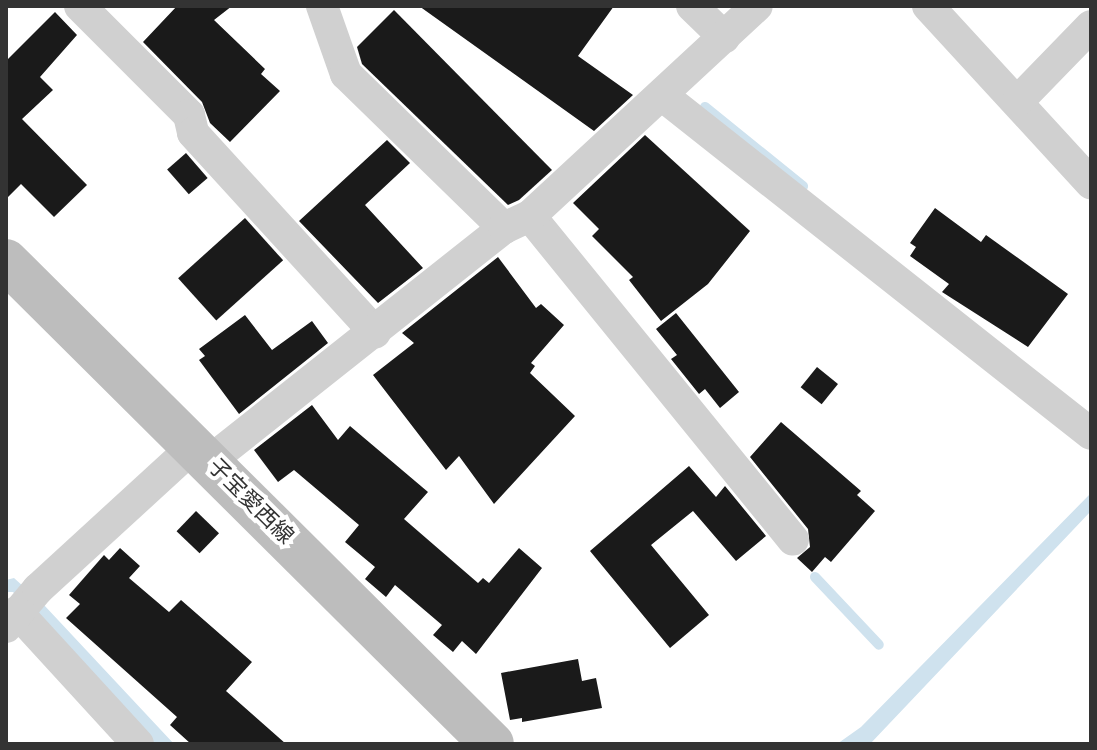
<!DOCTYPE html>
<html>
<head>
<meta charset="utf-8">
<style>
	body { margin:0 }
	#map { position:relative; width:1097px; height:750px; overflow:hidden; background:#fff; font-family:"Asap Condensed","Noto Sans JP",sans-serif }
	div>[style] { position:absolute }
	.water>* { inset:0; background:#cfe2ee }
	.stream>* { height:10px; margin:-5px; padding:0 5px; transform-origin:5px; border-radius:5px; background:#cfe2ee }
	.building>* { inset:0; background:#1a1a1a; transform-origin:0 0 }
	.minor>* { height:32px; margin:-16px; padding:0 16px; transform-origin:16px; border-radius:16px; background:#d0d0d0 }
	.secondary>* { height:44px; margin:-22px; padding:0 22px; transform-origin:22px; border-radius:22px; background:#bdbdbd }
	span { translate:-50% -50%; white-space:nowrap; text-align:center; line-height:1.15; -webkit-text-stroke:8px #fff; paint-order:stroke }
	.street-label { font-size:22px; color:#333 }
	.frame { position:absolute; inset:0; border:8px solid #333; pointer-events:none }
</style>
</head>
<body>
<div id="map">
	<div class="water">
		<i style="clip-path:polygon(1091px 493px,1091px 511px,870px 744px,837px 744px,861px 727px)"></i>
		<i style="clip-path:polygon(14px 578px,44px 605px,174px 744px,152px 744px,13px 592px,6px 592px,6px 580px)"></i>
	</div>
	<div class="stream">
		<i style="left:705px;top:107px;width:126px;rotate:38.9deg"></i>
		<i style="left:815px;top:577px;width:93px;rotate:46.7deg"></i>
	</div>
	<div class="building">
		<i style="clip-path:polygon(177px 6px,232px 6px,214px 20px,265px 69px,261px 74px,280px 91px,230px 142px,210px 123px,202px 102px,143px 42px)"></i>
		<i style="clip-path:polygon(419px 6px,614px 6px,578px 56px,633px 95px,594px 131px)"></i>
		<i style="clip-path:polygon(394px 10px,552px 170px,519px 200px,508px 205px,362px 64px,357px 47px)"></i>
		<i style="clip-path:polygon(55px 12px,77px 35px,40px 77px,53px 90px,22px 119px,87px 185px,54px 217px,21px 184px,6px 199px,6px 61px)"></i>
		<i style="clip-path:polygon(645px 135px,750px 231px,708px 284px,661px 321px,629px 280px,633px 277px,592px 236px,599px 229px,573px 203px)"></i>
		<i style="clip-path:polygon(387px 140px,410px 163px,365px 205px,423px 268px,378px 303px,299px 221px)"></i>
		<i style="left:186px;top:153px;width:33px;height:25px;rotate:49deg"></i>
		<i style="clip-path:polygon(935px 208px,981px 242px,986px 235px,1068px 294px,1028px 347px,942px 292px,949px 284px,910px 256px,916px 247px,910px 243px)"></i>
		<i style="left:245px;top:218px;width:57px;height:90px;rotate:48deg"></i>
		<i style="clip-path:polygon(498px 257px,536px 308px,541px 304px,564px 325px,531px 363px,535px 366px,530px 373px,575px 416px,494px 504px,459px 456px,446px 470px,373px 375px,414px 343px,402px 333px)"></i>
		<i style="clip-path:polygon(676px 313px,739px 392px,720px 408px,705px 389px,699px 394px,671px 359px,677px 355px,656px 329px)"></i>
		<i style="clip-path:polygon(245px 315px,272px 350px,312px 321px,328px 343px,239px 414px,199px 360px,205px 356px,199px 349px)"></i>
		<i style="left:817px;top:367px;width:27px;height:26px;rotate:39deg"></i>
		<i style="clip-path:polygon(312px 405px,338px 440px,350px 426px,428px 492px,404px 519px,478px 583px,483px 578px,489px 583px,519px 548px,542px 568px,476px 654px,462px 641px,453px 652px,433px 635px,442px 625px,395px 585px,386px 597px,365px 579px,375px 567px,345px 542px,359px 525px,294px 470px,278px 482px,254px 450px)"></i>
		<i style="clip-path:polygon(781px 422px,861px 491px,857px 495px,875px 511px,831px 562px,825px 557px,812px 572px,797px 558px,810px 547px,808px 529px,750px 457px)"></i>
		<i style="clip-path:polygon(689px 466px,716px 497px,725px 486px,766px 536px,736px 561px,693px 511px,651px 545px,709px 615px,670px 648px,590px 551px)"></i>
		<i style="left:196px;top:511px;width:32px;height:28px;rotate:44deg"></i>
		<i style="clip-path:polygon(120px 548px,140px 566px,129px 578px,169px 612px,181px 600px,252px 662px,226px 691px,286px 744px,191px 744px,170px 725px,177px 717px,66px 618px,80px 604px,69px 595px,104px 555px,109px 560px)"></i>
		<i style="clip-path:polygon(578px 659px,582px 681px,596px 678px,602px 708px,522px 722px,522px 718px,510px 720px,501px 673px)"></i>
	</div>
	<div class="minor">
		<i style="left:80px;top:6px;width:154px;rotate:45deg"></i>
		<i style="left:189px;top:115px;width:18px;rotate:77deg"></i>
		<i style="left:193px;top:133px;width:270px;rotate:47.6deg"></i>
		<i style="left:322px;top:6px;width:72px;rotate:70.6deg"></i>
		<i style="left:346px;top:74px;width:221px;rotate:44.3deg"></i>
		<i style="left:692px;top:6px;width:45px;rotate:44.1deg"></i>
		<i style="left:928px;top:6px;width:241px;rotate:47.4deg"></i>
		<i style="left:663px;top:96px;width:545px;rotate:38.3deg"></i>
		<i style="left:1019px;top:100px;width:103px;rotate:-45.8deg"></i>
		<i style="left:530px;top:216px;width:417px;rotate:50.9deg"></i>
		<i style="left:211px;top:460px;width:374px;rotate:-38.4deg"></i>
		<i style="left:504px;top:228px;width:29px;rotate:-25deg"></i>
		<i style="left:530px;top:216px;width:309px;rotate:-42.8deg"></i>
		<i style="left:17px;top:612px;width:179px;rotate:47.5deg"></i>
		<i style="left:6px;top:627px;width:50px;rotate:-49.9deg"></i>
		<i style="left:38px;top:589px;width:212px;rotate:-42.5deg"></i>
	</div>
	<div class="secondary">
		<i style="left:6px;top:261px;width:685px;rotate:44.82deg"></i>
	</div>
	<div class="street-label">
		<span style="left:251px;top:501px;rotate:45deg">子宝愛西線</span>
	</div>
	<div class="frame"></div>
</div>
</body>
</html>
